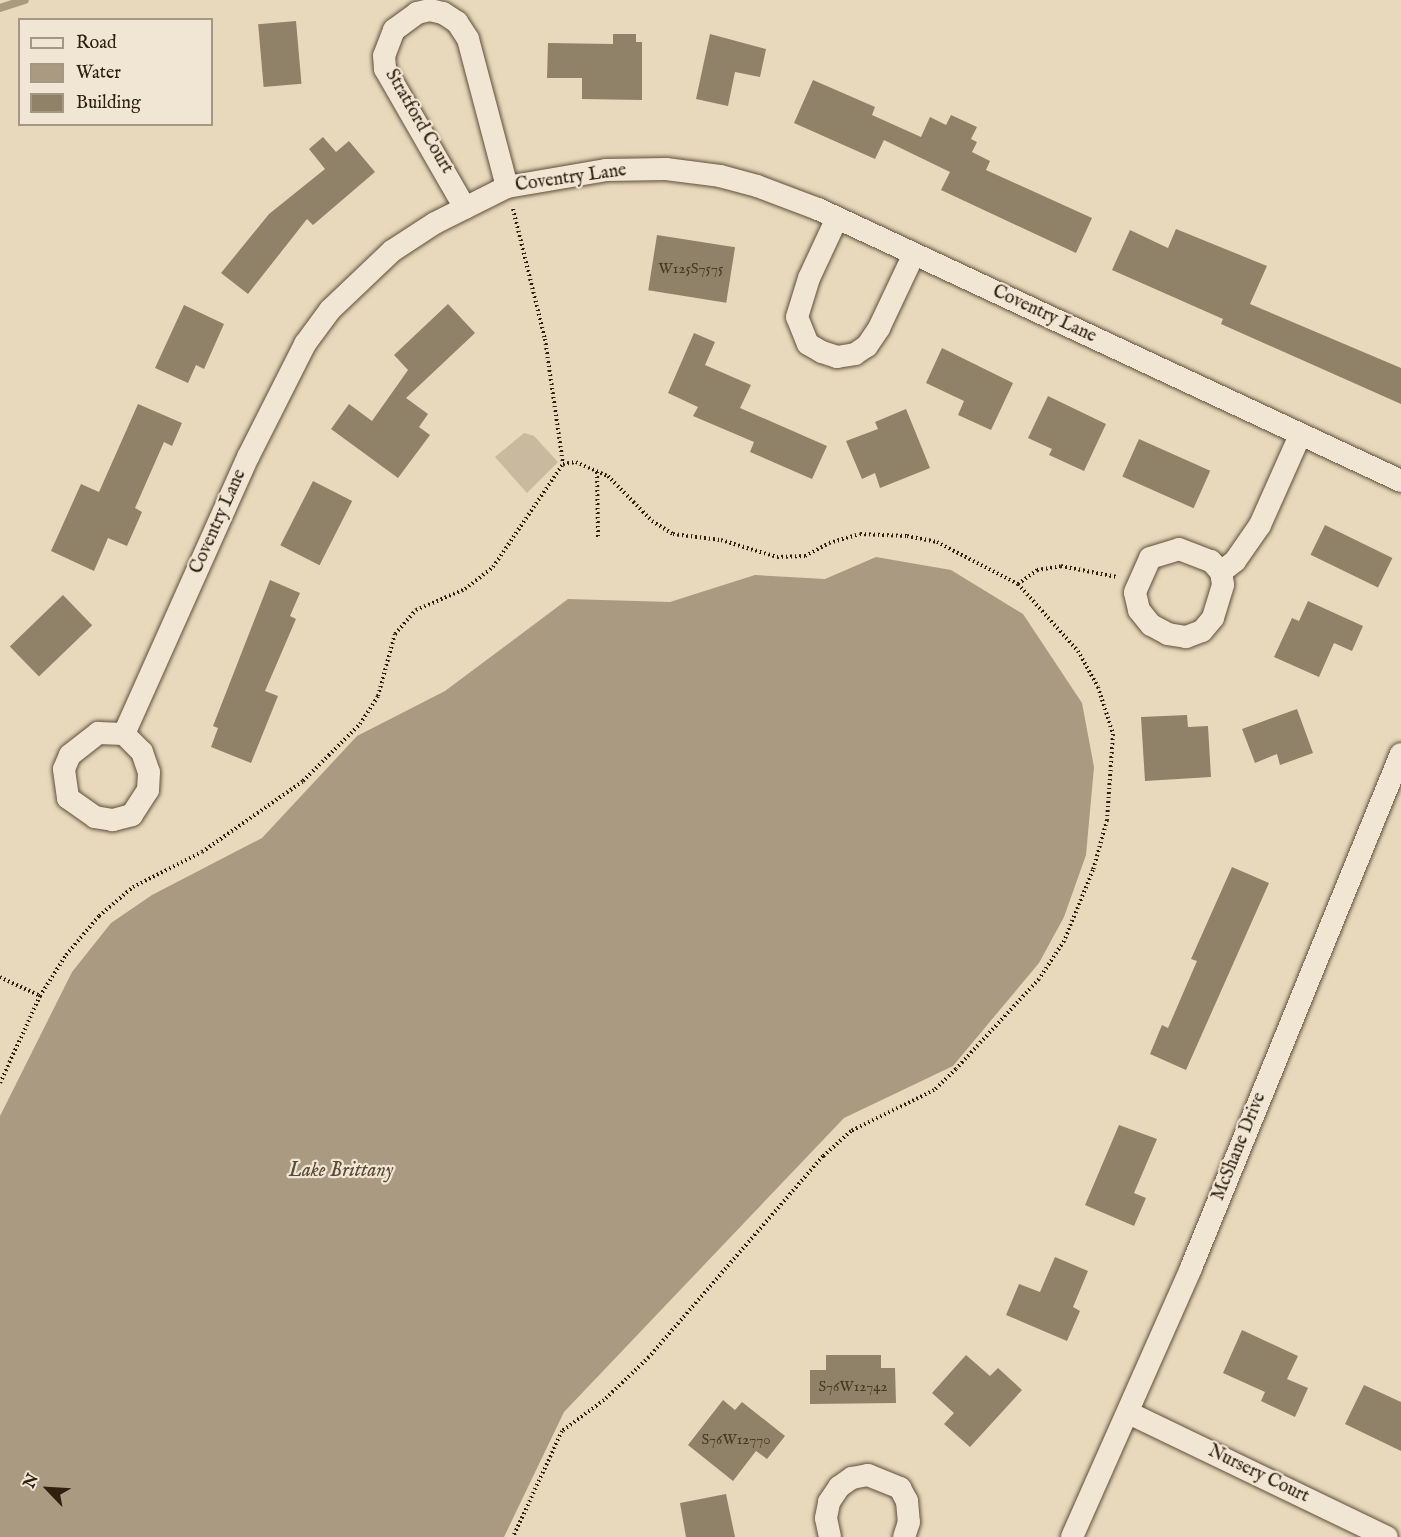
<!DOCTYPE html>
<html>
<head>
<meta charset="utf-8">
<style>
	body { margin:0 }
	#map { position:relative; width:1401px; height:1537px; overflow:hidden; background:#e9d9bc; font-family:"IM FELL English",serif }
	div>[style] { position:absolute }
	.green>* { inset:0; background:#c9ba9f }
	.water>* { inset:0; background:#aa9a81 }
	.stream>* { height:8px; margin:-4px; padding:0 4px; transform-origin:4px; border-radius:4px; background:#aa9a81 }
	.building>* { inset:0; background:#908169; transform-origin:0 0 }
	.path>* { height:4px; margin-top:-2px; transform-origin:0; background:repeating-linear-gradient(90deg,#2f210f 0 1.5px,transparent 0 4.5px) }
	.roads { filter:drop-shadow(0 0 2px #5e4f3a) drop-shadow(0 0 2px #5e4f3a) }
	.minor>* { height:22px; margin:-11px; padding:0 11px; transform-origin:11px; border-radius:11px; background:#f1e6d3 }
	span { translate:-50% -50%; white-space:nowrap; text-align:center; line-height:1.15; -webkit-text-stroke:4.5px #f1e6d3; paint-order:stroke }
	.number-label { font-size:15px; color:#473926 }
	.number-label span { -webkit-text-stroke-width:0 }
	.street-label { font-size:18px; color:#2f210f }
	.water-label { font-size:20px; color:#5a4b37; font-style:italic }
	.legend { position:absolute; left:18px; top:18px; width:195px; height:108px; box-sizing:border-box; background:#f1e6d3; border:2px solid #a39785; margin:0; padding:8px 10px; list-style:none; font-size:18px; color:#2f210f }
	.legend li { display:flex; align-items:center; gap:12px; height:30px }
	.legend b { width:30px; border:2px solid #a39785 }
	.north { position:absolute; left:18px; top:1459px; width:60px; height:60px; -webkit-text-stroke:4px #f1e6d3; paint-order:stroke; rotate:295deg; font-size:16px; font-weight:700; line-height:24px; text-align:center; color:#2f210f }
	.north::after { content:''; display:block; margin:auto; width:21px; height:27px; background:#2f210f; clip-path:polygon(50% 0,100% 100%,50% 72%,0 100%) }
</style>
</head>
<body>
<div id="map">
	<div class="green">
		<i style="clip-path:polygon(524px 433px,534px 436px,558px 462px,527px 493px,495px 457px)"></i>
	</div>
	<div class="water">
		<i style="clip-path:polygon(876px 557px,951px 570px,1023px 614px,1082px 703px,1094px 767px,1086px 855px,1064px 917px,1039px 963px,953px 1066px,844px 1118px,564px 1412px,504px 1537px,0 1537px,0 1116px,72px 972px,111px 923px,152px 895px,262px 838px,357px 736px,445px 691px,568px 599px,670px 602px,755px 575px,825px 579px)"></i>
	</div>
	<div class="stream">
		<i style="left:0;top:8px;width:26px;rotate:-18deg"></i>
	</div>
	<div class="building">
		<i style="left:296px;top:21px;width:63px;height:38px;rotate:85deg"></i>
		<i style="clip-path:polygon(613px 34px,636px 34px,636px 42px,642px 42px,642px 100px,582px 99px,582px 78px,547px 78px,548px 43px,613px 44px)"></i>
		<i style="clip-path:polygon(710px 34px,766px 49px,760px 77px,735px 72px,728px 106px,696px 99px)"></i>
		<i style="clip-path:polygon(813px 80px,875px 107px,872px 115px,921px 137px,930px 117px,946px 125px,951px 115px,977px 127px,971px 139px,977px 142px,972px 152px,990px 161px,986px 170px,1092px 218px,1076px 253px,941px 190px,950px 172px,884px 140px,875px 159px,794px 123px)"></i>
		<i style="clip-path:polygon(323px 137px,336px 152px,349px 141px,375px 172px,313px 225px,307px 219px,248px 294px,221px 273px,269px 214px,325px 169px,309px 149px)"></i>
		<i style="clip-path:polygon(1176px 229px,1267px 266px,1250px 304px,1401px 368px,1401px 404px,1221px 324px,1223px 319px,1112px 270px,1130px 230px,1168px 248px)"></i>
		<i style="left:657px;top:235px;width:79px;height:56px;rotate:9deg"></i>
		<i style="clip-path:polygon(448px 304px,475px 333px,406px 398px,428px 414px,419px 427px,430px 435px,398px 478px,331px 429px,349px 404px,372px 421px,408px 370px,394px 355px)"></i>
		<i style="clip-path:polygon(184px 305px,224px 324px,204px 369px,196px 365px,188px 383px,155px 368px)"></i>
		<i style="clip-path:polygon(694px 333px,715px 342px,705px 365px,751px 385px,740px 408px,827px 446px,812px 479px,750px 452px,754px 442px,693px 416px,698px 407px,668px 393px)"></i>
		<i style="clip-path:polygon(942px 348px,1013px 383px,991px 430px,958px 415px,964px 401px,926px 383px)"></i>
		<i style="clip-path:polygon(1048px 396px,1106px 424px,1084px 471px,1049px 455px,1052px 449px,1028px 438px)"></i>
		<i style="clip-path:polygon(138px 404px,182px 423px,172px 446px,164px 442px,135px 508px,142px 512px,127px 546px,108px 538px,94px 571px,51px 551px,81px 484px,99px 492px)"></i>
		<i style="clip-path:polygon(906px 409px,930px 468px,880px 488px,875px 473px,862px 479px,846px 441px,878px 429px,875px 422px)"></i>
		<i style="left:1139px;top:439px;width:78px;height:41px;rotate:24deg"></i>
		<i style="left:313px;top:481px;width:44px;height:72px;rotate:27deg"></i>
		<i style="left:1325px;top:525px;width:75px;height:33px;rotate:26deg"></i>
		<i style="clip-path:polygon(270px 580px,300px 593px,290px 616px,296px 619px,265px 691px,278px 696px,251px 763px,211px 747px,218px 728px,213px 726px)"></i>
		<i style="left:63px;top:595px;width:42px;height:74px;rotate:46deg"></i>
		<i style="clip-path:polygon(1308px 601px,1363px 626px,1352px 651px,1334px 643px,1319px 677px,1274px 657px,1292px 618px,1299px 621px)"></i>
		<i style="clip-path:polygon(1297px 709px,1313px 753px,1280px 765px,1277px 754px,1255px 763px,1242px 729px)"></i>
		<i style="clip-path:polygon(1187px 715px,1188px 727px,1208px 726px,1211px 777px,1145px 781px,1141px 717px)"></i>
		<i style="clip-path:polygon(1232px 867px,1269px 883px,1186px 1070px,1150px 1054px,1162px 1025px,1168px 1028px,1197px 961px,1191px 959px)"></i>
		<i style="clip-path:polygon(1119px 1125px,1157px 1139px,1134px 1193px,1146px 1198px,1134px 1226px,1085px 1205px)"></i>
		<i style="clip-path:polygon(1055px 1257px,1088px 1271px,1073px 1307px,1080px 1311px,1067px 1341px,1006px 1315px,1019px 1284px,1040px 1292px)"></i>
		<i style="clip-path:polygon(1242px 1330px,1298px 1356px,1287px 1379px,1308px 1388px,1295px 1417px,1261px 1401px,1265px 1392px,1223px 1373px)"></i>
		<i style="clip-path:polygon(826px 1355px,881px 1355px,881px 1368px,895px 1368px,896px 1403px,810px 1404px,810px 1370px,826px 1370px)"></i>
		<i style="clip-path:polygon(966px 1355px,990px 1376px,998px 1368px,1022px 1390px,970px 1447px,944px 1424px,954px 1413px,932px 1393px)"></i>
		<i style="clip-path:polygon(1364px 1385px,1401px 1402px,1401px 1451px,1345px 1424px)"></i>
		<i style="clip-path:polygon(723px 1400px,735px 1410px,742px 1402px,785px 1436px,767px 1459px,756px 1451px,733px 1481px,688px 1445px)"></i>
		<i style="clip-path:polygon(726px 1494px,735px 1537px,686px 1537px,680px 1503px)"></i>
	</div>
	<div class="path">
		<i style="left:513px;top:209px;width:134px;rotate:76.2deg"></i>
		<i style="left:545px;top:339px;width:126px;rotate:81.8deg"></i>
		<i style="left:597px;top:472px;width:65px;rotate:89.1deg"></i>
		<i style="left:1018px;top:584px;width:24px;rotate:-36deg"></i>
		<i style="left:1037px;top:570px;width:24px;rotate:-9deg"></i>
		<i style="left:1061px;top:566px;width:57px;rotate:11.1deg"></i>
		<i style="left:0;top:977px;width:44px;rotate:25.4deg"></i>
		<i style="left:0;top:1083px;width:96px;rotate:-65.3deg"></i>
		<i style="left:40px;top:996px;width:49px;rotate:-57.6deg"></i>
		<i style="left:66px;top:955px;width:51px;rotate:-49.8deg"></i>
		<i style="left:99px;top:916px;width:45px;rotate:-40.5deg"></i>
		<i style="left:133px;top:887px;width:77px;rotate:-26.9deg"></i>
		<i style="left:202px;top:852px;width:123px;rotate:-35.1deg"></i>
		<i style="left:303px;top:781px;width:81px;rotate:-45deg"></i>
		<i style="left:360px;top:724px;width:33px;rotate:-57deg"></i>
		<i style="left:378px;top:696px;width:64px;rotate:-74.7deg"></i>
		<i style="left:395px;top:634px;width:32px;rotate:-49deg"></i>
		<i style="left:416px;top:610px;width:53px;rotate:-23.2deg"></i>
		<i style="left:465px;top:589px;width:36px;rotate:-38deg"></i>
		<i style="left:493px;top:567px;width:125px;rotate:-55.8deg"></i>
		<i style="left:563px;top:464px;width:13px;rotate:-9deg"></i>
		<i style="left:576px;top:462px;width:35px;rotate:24deg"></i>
		<i style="left:608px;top:476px;width:63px;rotate:45.6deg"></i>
		<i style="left:652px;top:521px;width:25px;rotate:32deg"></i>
		<i style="left:673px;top:534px;width:48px;rotate:7.1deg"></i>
		<i style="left:721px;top:540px;width:59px;rotate:16.9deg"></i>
		<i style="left:777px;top:557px;width:28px;rotate:-2deg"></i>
		<i style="left:805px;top:556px;width:27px;rotate:-28deg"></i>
		<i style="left:829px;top:543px;width:32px;rotate:-16deg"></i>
		<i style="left:860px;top:534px;width:47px;rotate:2.4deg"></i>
		<i style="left:907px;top:536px;width:31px;rotate:11deg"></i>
		<i style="left:937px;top:542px;width:91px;rotate:27.4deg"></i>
		<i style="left:1018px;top:584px;width:90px;rotate:48.2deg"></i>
		<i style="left:1078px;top:651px;width:41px;rotate:60.9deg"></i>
		<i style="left:1098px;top:687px;width:49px;rotate:72.3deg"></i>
		<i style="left:1113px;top:734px;width:86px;rotate:94deg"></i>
		<i style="left:1107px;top:820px;width:52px;rotate:105.6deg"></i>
		<i style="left:1093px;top:870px;width:77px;rotate:112.2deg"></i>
		<i style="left:1064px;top:941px;width:45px;rotate:123.3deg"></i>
		<i style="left:1039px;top:979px;width:122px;rotate:132.7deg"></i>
		<i style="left:956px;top:1069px;width:30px;rotate:136deg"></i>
		<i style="left:934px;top:1090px;width:93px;rotate:153.7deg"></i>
		<i style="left:851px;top:1131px;width:38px;rotate:138deg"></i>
		<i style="left:823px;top:1156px;width:266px;rotate:130.9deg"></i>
		<i style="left:649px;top:1357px;width:62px;rotate:136.3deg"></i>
		<i style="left:604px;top:1400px;width:52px;rotate:143.6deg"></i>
		<i style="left:562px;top:1431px;width:117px;rotate:114.8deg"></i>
	</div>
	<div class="roads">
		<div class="minor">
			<i style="left:465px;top:208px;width:160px;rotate:-119.9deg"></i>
			<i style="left:385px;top:69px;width:13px;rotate:-94deg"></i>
			<i style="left:384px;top:56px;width:28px;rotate:-69deg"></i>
			<i style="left:394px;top:30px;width:29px;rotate:-36deg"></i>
			<i style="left:417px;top:13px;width:13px;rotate:-13deg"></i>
			<i style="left:430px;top:10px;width:13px;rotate:13deg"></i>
			<i style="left:443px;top:13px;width:17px;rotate:33deg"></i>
			<i style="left:457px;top:22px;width:20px;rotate:57deg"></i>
			<i style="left:468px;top:39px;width:153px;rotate:75.2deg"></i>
			<i style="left:837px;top:218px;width:66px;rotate:115deg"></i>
			<i style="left:809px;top:278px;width:41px;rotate:107.1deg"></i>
			<i style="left:797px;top:317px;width:29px;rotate:68deg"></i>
			<i style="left:808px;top:344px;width:16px;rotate:30deg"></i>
			<i style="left:822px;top:352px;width:16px;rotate:18deg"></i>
			<i style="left:837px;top:357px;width:18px;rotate:-9deg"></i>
			<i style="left:855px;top:354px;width:14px;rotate:-34deg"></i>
			<i style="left:867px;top:346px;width:22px;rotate:-56deg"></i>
			<i style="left:879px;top:328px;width:80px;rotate:-64.7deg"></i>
			<i style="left:1179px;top:549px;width:34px;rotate:21deg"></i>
			<i style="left:1211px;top:561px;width:15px;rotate:48deg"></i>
			<i style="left:1221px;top:572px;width:13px;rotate:81deg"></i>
			<i style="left:1223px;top:585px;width:34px;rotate:107deg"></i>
			<i style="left:1213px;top:618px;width:17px;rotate:130deg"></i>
			<i style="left:1202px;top:631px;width:17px;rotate:159deg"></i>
			<i style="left:1186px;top:637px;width:18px;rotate:-171deg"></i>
			<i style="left:1168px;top:634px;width:19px;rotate:-152deg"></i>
			<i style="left:1151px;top:625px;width:19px;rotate:-129deg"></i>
			<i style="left:1139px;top:610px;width:18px;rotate:-103deg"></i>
			<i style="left:1135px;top:592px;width:37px;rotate:-66deg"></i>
			<i style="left:1150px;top:558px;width:30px;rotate:-17deg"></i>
			<i style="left:1221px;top:572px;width:18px;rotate:-38deg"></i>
			<i style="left:1235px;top:561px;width:44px;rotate:-55.2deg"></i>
			<i style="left:1260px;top:525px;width:98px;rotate:-66deg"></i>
			<i style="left:98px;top:733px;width:26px;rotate:2deg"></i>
			<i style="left:124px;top:734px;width:25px;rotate:45deg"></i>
			<i style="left:142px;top:752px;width:21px;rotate:71deg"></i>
			<i style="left:149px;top:772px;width:18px;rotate:93deg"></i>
			<i style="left:148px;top:790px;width:30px;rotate:123deg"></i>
			<i style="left:132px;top:815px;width:20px;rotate:165deg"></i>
			<i style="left:113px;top:820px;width:18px;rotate:-171deg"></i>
			<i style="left:95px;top:817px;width:33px;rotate:-145deg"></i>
			<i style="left:68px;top:798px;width:29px;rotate:-98deg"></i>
			<i style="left:64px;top:769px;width:15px;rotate:-67deg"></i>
			<i style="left:70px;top:755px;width:36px;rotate:-38deg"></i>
			<i style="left:124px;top:734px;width:303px;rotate:-65.9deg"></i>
			<i style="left:248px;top:457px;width:127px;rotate:-63.2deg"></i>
			<i style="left:305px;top:344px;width:42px;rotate:-53.7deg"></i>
			<i style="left:330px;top:310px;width:86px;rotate:-43.6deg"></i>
			<i style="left:392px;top:251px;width:51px;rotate:-33.1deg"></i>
			<i style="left:435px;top:223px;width:80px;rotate:-26.6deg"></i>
			<i style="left:507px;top:187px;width:100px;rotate:-9.7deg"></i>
			<i style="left:606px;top:170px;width:60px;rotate:-1deg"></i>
			<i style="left:666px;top:169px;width:54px;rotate:7.4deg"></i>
			<i style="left:720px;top:176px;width:38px;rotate:15deg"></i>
			<i style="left:757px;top:186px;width:65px;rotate:20.7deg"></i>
			<i style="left:818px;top:209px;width:643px;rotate:25.01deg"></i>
			<i style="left:1129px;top:1413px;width:286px;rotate:25.7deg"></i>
			<i style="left:830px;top:1537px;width:19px;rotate:-102deg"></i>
			<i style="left:826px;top:1518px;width:16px;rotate:-79deg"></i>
			<i style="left:829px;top:1502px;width:18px;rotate:-56deg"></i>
			<i style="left:839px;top:1487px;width:16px;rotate:-35deg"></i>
			<i style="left:852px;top:1478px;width:16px;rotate:-11deg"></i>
			<i style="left:868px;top:1475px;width:35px;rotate:22deg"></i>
			<i style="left:900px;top:1488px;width:15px;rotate:62deg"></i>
			<i style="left:907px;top:1501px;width:21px;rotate:85deg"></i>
			<i style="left:909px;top:1522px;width:16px;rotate:108deg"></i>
			<i style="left:1072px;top:1537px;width:294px;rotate:-66.1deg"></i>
			<i style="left:1191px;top:1268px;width:555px;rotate:-67.78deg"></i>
		</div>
	</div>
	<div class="number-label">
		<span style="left:691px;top:269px">W125S7575</span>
		<span style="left:853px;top:1387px">S76W12742</span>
		<span style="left:736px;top:1440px">S76W12770</span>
	</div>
	<div class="street-label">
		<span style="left:418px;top:122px;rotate:60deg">Stratford Court</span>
		<span style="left:571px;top:179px;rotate:-8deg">Coventry Lane</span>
		<span style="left:1044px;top:315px;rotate:25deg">Coventry Lane</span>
		<span style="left:219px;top:522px;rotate:-66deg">Coventry Lane</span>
		<span style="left:1240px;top:1147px;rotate:-68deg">McShane Drive</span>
		<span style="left:1258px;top:1475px;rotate:26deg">Nursery Court</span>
	</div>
	<div class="water-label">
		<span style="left:341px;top:1170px">Lake Brittany</span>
	</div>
	<ul class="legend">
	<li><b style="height:8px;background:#f1e6d3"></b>Road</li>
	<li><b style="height:16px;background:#aa9a81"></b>Water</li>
	<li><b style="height:16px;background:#908169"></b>Building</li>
	</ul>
	<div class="north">N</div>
</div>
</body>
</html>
